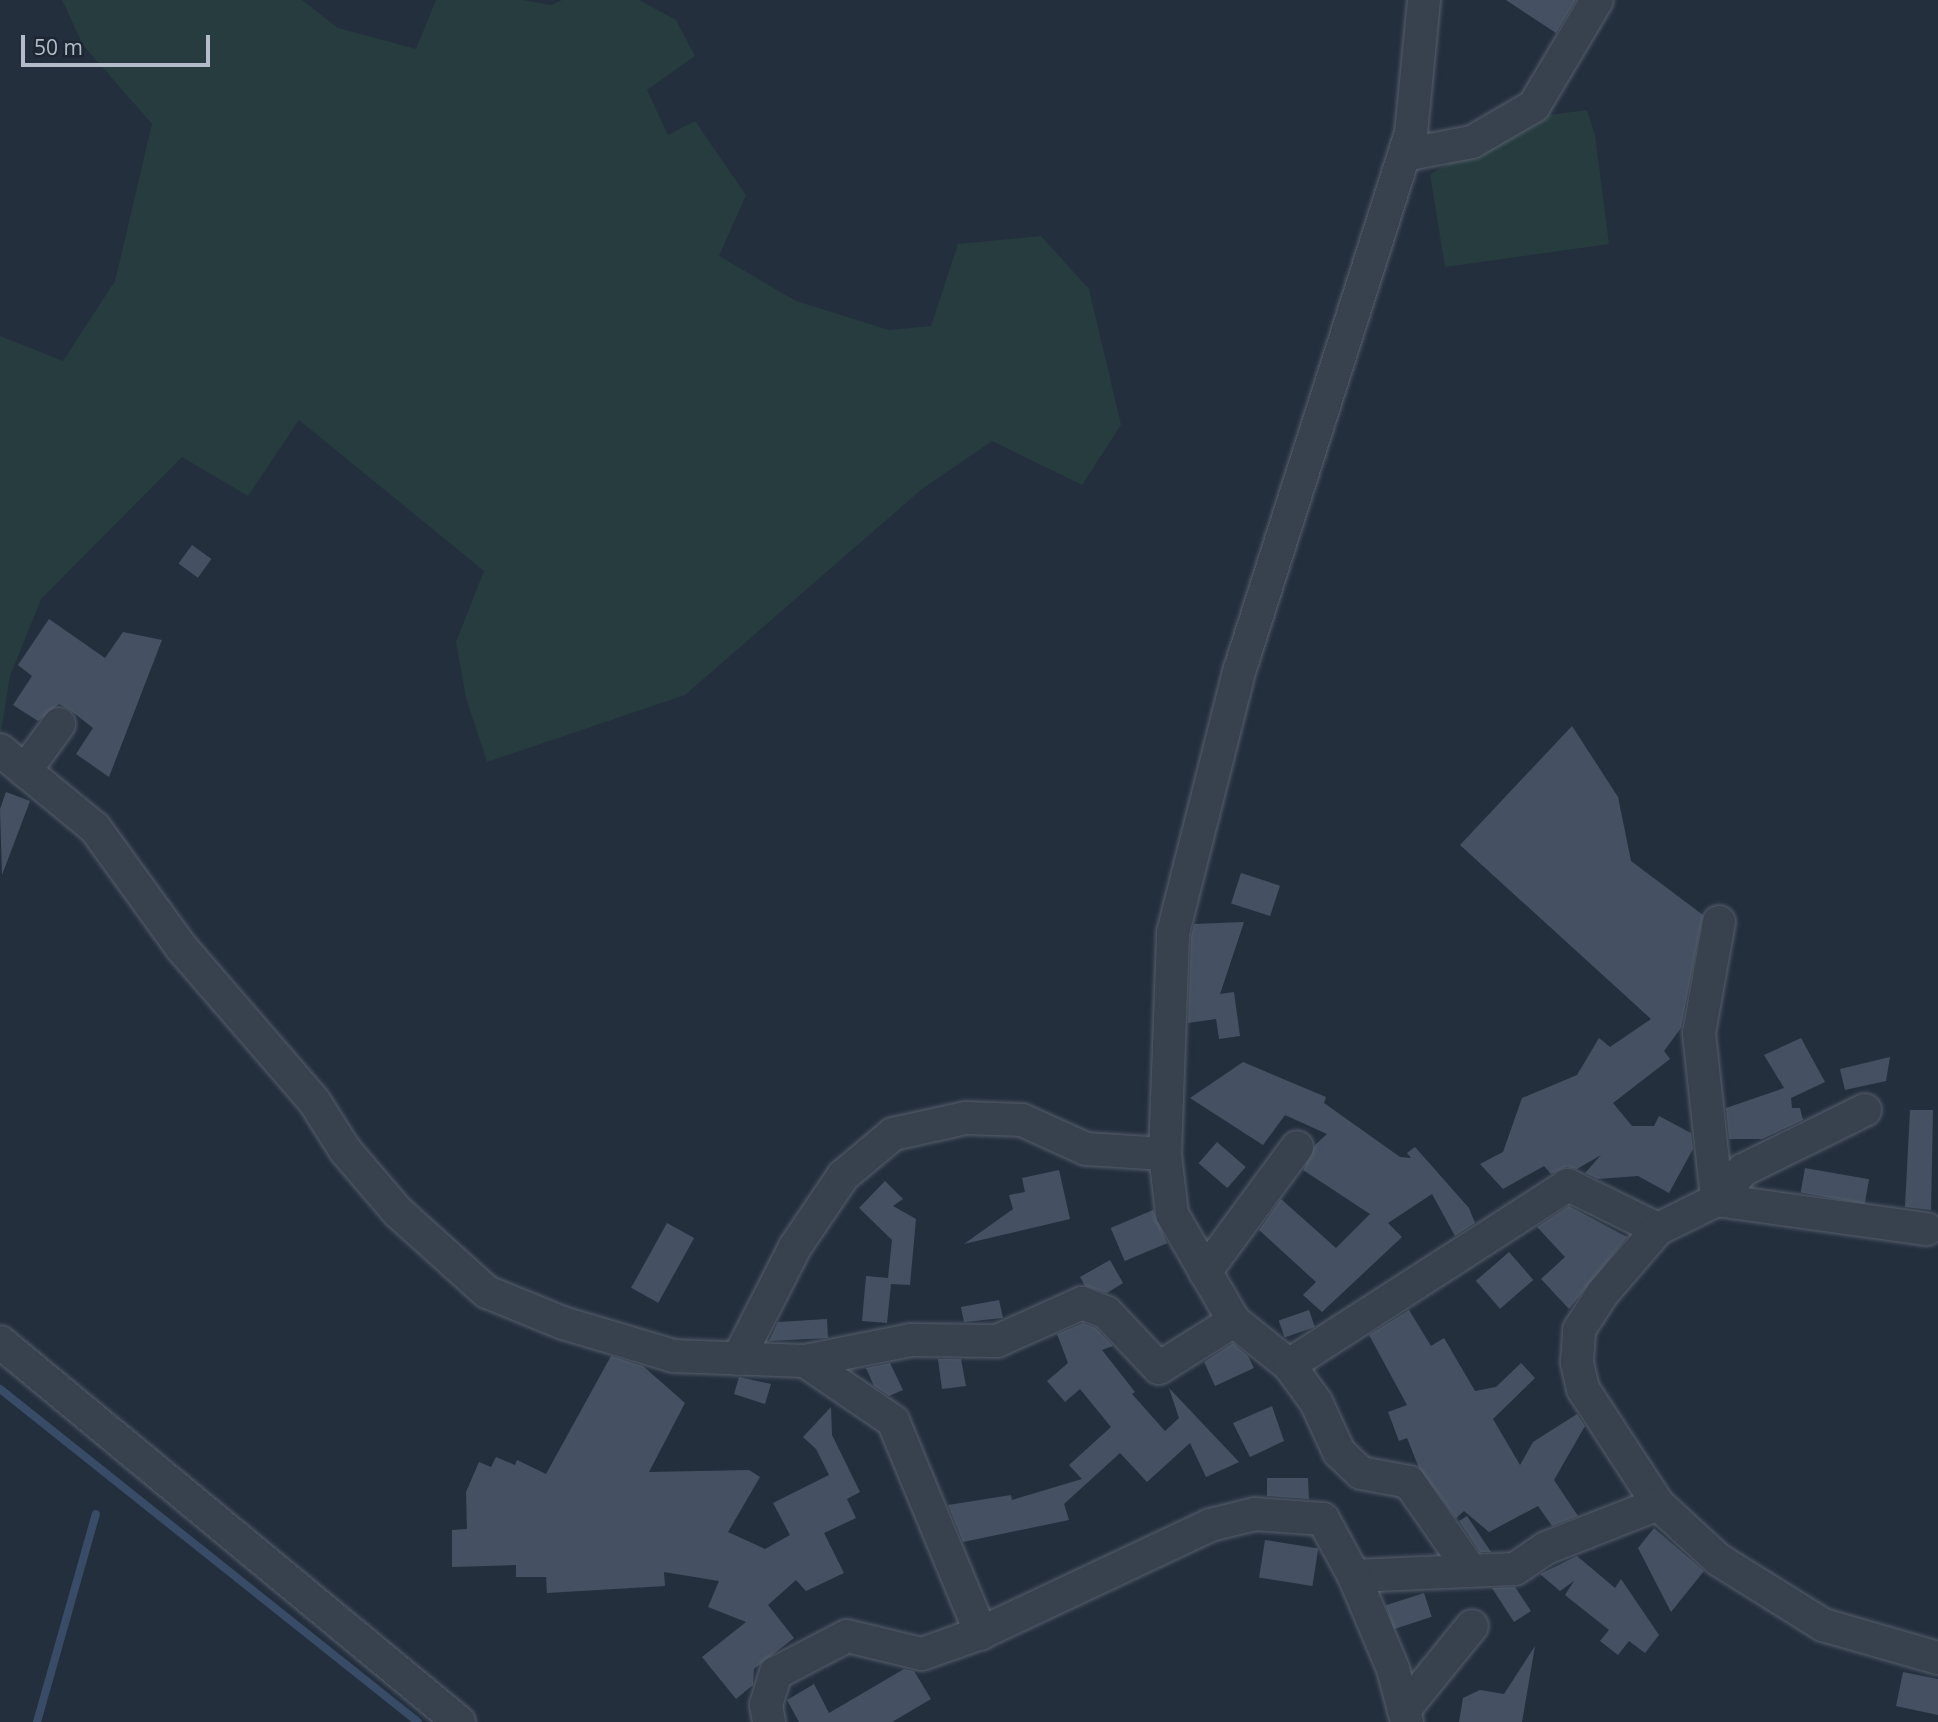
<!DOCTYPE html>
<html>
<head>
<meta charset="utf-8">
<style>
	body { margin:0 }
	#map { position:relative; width:1938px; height:1722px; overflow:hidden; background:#242f3e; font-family:"Open Sans",sans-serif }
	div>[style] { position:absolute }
	.green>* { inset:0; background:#263c3f }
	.stream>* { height:8px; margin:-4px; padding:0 4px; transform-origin:4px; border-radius:4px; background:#394c67 }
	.building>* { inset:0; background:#455162; transform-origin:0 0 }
	.roads { filter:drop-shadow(0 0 2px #565f6c) drop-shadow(0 0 2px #565f6c) }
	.minor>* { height:32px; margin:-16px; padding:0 16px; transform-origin:16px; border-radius:16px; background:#38414e }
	span { translate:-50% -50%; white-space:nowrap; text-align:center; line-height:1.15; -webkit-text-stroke:6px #1d2633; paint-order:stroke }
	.scale { position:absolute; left:21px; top:35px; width:189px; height:32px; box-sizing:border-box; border:4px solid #b4bcc9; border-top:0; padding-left:9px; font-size:21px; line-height:24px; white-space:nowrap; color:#b4bcc9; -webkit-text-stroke:5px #1d2633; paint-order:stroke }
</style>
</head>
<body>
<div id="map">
	<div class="green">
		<i style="clip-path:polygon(62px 0,302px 0,338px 28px,416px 49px,436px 0,522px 0,551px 5px,562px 0,639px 0,676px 20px,695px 56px,647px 90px,668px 135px,695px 121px,746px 195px,719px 256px,796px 301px,889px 330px,931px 326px,958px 244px,1041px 236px,1089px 289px,1121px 425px,1082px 485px,992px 441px,922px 489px,685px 695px,487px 762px,466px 698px,456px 642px,484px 571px,299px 420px,248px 496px,182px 457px,41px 599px,10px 676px,0 737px,0 336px,63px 361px,115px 281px,152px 124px,83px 45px)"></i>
		<i style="clip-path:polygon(1587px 110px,1595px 135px,1609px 244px,1445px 267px,1430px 174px,1527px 118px)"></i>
	</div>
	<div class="stream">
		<i style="left:0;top:1389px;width:534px;rotate:38.54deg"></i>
		<i style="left:37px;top:1722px;width:216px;rotate:-74.2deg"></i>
	</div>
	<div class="building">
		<i style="clip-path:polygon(1506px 0,1576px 0,1556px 33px)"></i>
		<i style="left:192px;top:545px;width:24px;height:23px;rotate:36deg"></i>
		<i style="clip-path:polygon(49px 619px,105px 658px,123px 632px,162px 640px,109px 777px,76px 754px,93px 728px,70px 710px,59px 704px,38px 721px,13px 705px,32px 676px,18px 665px)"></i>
		<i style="clip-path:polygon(1572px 726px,1618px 797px,1631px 861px,1703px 915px,1681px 1028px,1664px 1051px,1670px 1059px,1613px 1103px,1632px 1126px,1654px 1126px,1659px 1116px,1691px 1133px,1693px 1149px,1669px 1193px,1638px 1176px,1598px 1179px,1585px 1173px,1601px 1155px,1577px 1169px,1566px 1167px,1551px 1174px,1544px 1166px,1503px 1189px,1480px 1164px,1503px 1152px,1522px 1098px,1577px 1075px,1599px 1038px,1610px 1047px,1651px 1019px,1460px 845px)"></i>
		<i style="clip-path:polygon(6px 792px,30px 801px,2px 875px,0 809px)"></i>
		<i style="left:1241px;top:873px;width:41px;height:32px;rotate:18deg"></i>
		<i style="clip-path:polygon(1244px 922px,1220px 994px,1234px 992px,1240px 1036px,1219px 1039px,1216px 1019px,1188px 1023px,1191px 936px,1194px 924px)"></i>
		<i style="clip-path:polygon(1801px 1038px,1825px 1082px,1791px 1098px,1792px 1108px,1800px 1108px,1803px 1120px,1762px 1139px,1729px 1139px,1726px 1108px,1784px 1088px,1764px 1055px)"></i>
		<i style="clip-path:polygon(1890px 1057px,1886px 1081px,1845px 1090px,1840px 1069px)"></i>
		<i style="clip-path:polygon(1243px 1062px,1326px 1097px,1324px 1103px,1400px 1157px,1411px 1158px,1407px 1153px,1415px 1147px,1469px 1208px,1475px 1223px,1455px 1236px,1432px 1194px,1388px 1223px,1402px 1237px,1322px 1312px,1303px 1295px,1316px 1282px,1259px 1230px,1281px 1199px,1336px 1248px,1370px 1214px,1303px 1170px,1315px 1145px,1327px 1134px,1285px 1115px,1263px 1145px,1190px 1098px)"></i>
		<i style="clip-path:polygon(1910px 1110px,1933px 1110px,1931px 1210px,1905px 1207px)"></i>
		<i style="left:1217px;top:1142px;width:38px;height:28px;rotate:41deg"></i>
		<i style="left:1805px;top:1168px;width:65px;height:25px;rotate:10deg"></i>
		<i style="clip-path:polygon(1059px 1170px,1070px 1219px,964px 1244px,1013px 1209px,1009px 1195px,1025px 1192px,1022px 1178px)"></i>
		<i style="clip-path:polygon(885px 1181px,903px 1199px,893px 1206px,916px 1219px,910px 1285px,891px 1284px,887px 1323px,862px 1321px,866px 1276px,888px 1278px,892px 1240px,859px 1208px)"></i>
		<i style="clip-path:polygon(1569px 1206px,1627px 1237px,1569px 1309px,1541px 1279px,1565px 1257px,1537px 1227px)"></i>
		<i style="left:1153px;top:1210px;width:36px;height:46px;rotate:67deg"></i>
		<i style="left:667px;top:1223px;width:31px;height:74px;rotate:29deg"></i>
		<i style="left:1509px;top:1252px;width:37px;height:44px;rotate:49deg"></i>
		<i style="clip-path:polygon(1110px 1260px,1123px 1283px,1107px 1293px,1085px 1286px,1080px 1277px)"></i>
		<i style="clip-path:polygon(999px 1300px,1003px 1318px,964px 1322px,961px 1307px)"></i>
		<i style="left:1309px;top:1310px;width:18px;height:32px;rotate:71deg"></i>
		<i style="clip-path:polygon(1409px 1310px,1431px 1346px,1444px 1338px,1475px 1391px,1496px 1387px,1521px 1363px,1535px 1378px,1493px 1419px,1520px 1465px,1533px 1442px,1577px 1414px,1585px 1426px,1554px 1480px,1578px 1516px,1552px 1526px,1538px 1506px,1489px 1532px,1464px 1511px,1456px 1518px,1419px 1468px,1407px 1438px,1399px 1441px,1388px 1412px,1407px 1405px,1369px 1335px)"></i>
		<i style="clip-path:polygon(827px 1319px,828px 1338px,769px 1341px,778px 1322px)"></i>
		<i style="clip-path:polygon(1083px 1323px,1096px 1328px,1113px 1346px,1102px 1350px,1135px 1392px,1132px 1394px,1165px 1431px,1179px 1418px,1169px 1388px,1239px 1462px,1206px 1477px,1190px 1443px,1147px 1482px,1120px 1453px,1064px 1504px,1069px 1520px,963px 1542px,948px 1505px,1011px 1495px,1012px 1500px,1082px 1479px,1069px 1465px,1111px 1427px,1080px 1389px,1065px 1402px,1047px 1381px,1068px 1363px,1057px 1334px)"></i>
		<i style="clip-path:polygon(1233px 1343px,1248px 1356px,1254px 1368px,1215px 1386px,1204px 1362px)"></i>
		<i style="clip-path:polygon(611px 1356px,643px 1366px,685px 1403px,649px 1472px,749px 1470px,760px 1477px,728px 1532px,765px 1549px,790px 1535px,773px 1503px,829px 1475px,816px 1449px,803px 1437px,831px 1407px,832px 1435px,860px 1492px,847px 1499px,856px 1518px,824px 1533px,844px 1573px,806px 1591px,796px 1580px,768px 1605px,794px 1638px,754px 1669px,753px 1685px,736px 1699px,702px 1657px,746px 1622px,708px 1607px,719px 1581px,664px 1572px,665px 1586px,547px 1593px,546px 1577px,516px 1577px,516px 1565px,452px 1567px,452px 1530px,467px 1529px,466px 1492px,479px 1462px,491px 1467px,496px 1457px,515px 1465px,517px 1460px,546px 1474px)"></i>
		<i style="clip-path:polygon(938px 1359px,961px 1359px,966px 1386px,942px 1389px)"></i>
		<i style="clip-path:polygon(890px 1363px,903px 1390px,889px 1396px,874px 1386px,866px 1368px)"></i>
		<i style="clip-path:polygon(739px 1377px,771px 1384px,765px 1404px,734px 1394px)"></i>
		<i style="clip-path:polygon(1272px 1406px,1284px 1441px,1250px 1457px,1233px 1423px)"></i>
		<i style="clip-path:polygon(1267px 1478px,1308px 1478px,1309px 1499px,1267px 1496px)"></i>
		<i style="clip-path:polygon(1467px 1516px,1491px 1552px,1480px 1552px,1459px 1521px)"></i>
		<i style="clip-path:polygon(1654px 1528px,1704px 1571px,1671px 1612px,1638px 1548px)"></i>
		<i style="left:1265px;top:1540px;width:54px;height:38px;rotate:9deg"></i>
		<i style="clip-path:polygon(1577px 1556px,1615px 1588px,1621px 1579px,1659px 1635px,1645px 1653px,1629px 1641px,1618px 1655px,1600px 1641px,1609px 1630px,1565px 1595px,1574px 1581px,1560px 1591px,1540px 1574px)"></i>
		<i style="clip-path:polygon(1515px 1587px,1531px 1611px,1514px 1622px,1492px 1588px)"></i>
		<i style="left:1424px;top:1593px;width:25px;height:40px;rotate:72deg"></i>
		<i style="clip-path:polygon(1535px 1646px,1522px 1722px,1459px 1722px,1463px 1698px,1480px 1690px,1504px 1694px)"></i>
		<i style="clip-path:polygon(904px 1669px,914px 1671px,931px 1699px,892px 1722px,799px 1722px,787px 1700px,814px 1684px,829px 1713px)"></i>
		<i style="clip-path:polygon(1903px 1672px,1938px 1679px,1938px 1715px,1896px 1706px)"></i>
	</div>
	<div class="roads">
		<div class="minor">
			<i style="left:1404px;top:155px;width:69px;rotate:-10.8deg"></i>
			<i style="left:1472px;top:142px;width:72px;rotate:-30.1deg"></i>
			<i style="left:1534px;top:106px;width:123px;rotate:-59.3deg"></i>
			<i style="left:0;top:750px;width:123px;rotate:39.4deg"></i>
			<i style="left:95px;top:828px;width:147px;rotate:54.1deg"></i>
			<i style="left:181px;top:947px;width:203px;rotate:49.2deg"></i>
			<i style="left:314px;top:1101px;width:58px;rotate:57.7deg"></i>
			<i style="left:345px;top:1150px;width:82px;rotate:49.5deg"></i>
			<i style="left:398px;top:1212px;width:120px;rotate:42deg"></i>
			<i style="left:487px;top:1292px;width:82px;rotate:22.2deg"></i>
			<i style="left:563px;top:1323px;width:116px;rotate:16.6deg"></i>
			<i style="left:674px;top:1356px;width:131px;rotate:2.2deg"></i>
			<i style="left:805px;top:1361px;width:107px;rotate:34.3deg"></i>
			<i style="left:893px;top:1421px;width:230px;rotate:67.5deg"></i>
			<i style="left:25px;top:771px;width:58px;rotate:-54.1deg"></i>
			<i style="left:1719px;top:922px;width:113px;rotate:100.2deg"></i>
			<i style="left:1699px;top:1033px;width:168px;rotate:83.8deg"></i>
			<i style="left:1717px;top:1200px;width:212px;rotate:7.9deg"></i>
			<i style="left:1205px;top:1272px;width:155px;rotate:-53.6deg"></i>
			<i style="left:1234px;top:1321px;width:124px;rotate:-120.1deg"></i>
			<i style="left:1172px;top:1214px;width:60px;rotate:-96.7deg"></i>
			<i style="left:1165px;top:1154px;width:221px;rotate:-87.9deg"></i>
			<i style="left:1173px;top:933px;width:272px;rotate:-75.8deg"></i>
			<i style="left:1240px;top:669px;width:563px;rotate:-72.31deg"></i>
			<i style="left:1411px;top:133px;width:134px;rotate:-84.4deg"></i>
			<i style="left:0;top:1342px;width:596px;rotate:39.62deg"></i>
			<i style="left:738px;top:1359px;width:126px;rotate:-63deg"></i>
			<i style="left:795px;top:1247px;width:86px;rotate:-55.9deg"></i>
			<i style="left:843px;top:1176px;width:65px;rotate:-40deg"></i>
			<i style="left:893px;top:1134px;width:75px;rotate:-12.4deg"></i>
			<i style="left:966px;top:1118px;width:56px;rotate:2deg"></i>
			<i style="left:1022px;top:1120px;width:70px;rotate:24.4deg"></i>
			<i style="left:1086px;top:1149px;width:79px;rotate:3.6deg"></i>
			<i style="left:805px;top:1361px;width:108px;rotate:-11.2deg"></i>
			<i style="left:911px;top:1340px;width:86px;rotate:0.7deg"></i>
			<i style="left:997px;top:1341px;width:93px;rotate:-24.1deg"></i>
			<i style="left:1082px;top:1303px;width:26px;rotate:21deg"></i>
			<i style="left:1106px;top:1312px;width:77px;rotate:46.6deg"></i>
			<i style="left:1159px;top:1368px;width:89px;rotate:-32.1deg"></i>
			<i style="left:1234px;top:1321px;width:70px;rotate:38.7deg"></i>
			<i style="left:1289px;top:1365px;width:332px;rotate:-32.8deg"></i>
			<i style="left:1568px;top:1185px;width:100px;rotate:26.1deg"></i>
			<i style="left:1289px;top:1365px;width:46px;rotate:53.9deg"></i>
			<i style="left:1316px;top:1402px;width:55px;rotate:65.3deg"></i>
			<i style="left:1339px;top:1452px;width:30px;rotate:44deg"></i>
			<i style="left:1361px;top:1473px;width:49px;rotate:10.6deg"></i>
			<i style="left:1409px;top:1482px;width:108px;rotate:55.1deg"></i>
			<i style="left:1658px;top:1504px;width:137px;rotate:-123.1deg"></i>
			<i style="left:1583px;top:1389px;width:28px;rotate:-103deg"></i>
			<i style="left:1577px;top:1362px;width:32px;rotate:-86deg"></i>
			<i style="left:1579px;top:1330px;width:43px;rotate:-57.4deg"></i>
			<i style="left:1602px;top:1294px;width:86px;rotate:-49.3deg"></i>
			<i style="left:1658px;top:1229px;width:66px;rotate:-26.2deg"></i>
			<i style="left:1717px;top:1200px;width:40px;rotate:-49deg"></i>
			<i style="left:1743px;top:1170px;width:136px;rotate:-26.2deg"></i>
			<i style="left:1354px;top:1576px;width:161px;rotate:-2.5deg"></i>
			<i style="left:1515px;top:1569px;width:37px;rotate:-34deg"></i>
			<i style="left:1546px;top:1548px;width:120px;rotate:-21.4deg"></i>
			<i style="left:1658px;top:1504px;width:83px;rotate:42.6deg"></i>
			<i style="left:1719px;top:1560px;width:123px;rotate:32deg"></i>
			<i style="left:1823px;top:1625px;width:120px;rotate:16deg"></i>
			<i style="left:1404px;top:1710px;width:108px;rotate:-51deg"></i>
			<i style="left:769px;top:1722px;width:17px;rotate:-100deg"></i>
			<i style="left:766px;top:1705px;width:34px;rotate:-73deg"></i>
			<i style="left:776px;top:1673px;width:80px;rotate:-27.5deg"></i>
			<i style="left:847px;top:1636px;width:77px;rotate:13.5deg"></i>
			<i style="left:922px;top:1654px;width:63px;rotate:-19.6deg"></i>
			<i style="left:981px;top:1633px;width:253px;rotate:-25.2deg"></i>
			<i style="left:1210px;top:1525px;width:46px;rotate:-13.7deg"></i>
			<i style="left:1255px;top:1514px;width:68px;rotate:4.2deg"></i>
			<i style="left:1323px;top:1519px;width:65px;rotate:61.5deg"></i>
			<i style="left:1354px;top:1576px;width:101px;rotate:67.2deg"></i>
			<i style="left:1393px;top:1669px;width:55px;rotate:75.2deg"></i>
		</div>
	</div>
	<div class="scale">50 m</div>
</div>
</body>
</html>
